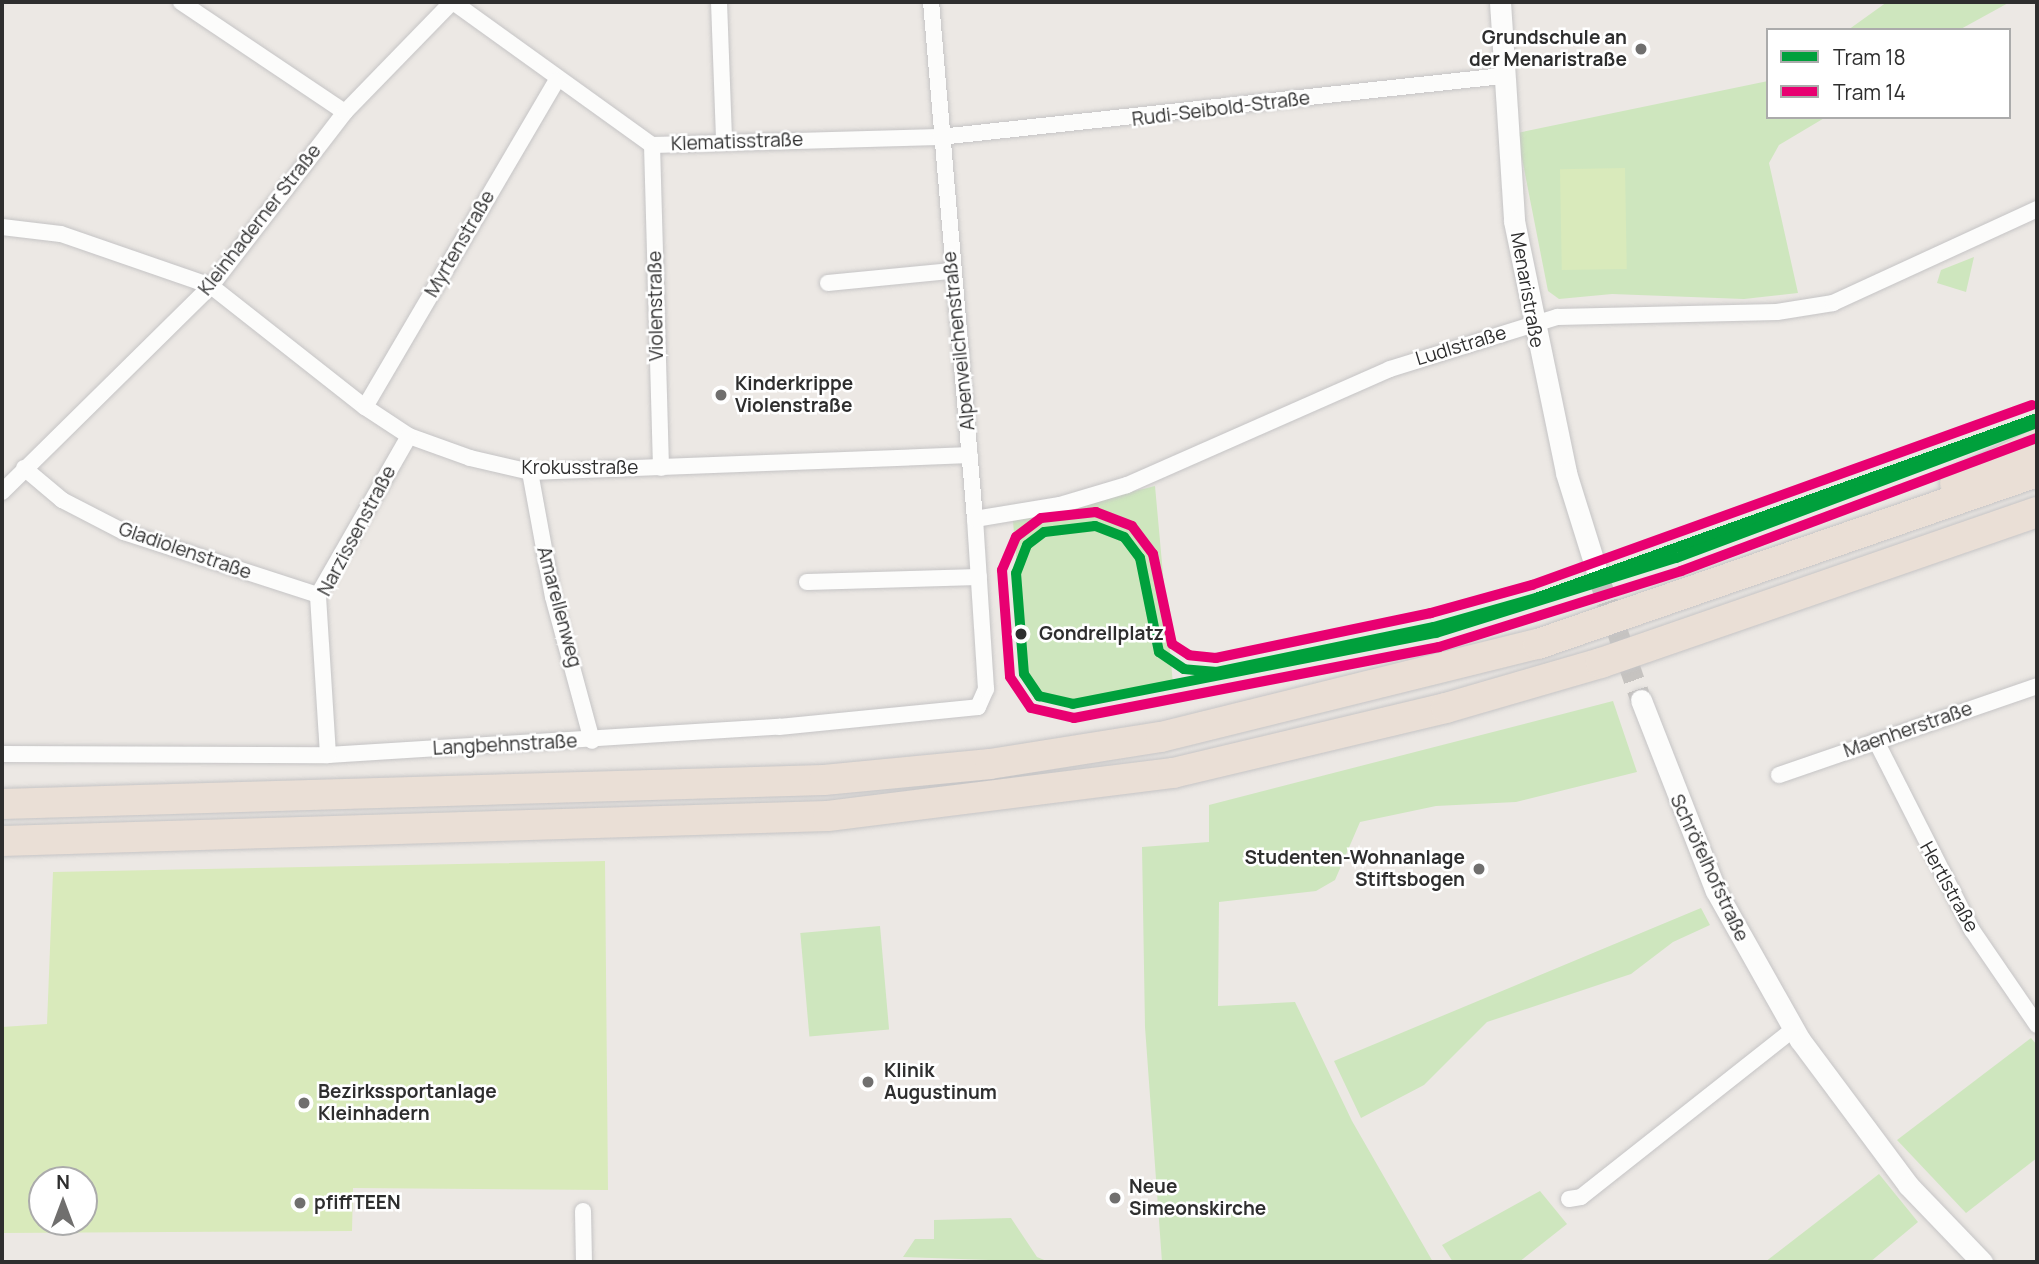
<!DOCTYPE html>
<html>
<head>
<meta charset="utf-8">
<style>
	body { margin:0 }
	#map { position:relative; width:2039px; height:1264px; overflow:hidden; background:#ece8e4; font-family:Manrope,sans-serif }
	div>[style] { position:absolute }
	.green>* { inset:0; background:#cee6be; transform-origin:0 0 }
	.pitch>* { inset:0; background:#d9eabb; transform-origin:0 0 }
	.tertiary-tunnel>* { height:21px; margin-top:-10.5px; transform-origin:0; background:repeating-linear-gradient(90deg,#c6c3c0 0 21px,transparent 0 31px) }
	.roads { filter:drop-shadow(0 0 2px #c5c4c5) drop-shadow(0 0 2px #c5c4c5) }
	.minor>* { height:16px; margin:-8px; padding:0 8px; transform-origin:8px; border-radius:8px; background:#fcfcfb }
	.tertiary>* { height:21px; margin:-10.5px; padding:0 10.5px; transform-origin:10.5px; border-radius:10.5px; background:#fcfcfb }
	.motorway>* { height:30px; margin:-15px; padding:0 15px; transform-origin:15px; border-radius:15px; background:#eadfd6 }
	.tram-1>* { height:10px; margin:-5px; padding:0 5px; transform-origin:5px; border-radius:5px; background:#00a03c }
	.tram-2>* { height:10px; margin:-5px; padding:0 5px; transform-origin:5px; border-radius:5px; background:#e80071 }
	.dots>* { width:19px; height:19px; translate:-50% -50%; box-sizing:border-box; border:4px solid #fff; border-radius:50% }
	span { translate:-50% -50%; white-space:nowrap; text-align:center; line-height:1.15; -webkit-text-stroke:5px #fff; paint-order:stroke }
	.poi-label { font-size:19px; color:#2e2e2e; font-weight:700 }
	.right { translate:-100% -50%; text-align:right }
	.left { translate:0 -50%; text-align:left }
	.street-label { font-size:19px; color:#2e2e2e }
	.stop-label { font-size:19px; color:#2e2e2e; font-weight:700 }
	.frame { position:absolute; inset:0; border:4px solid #2e2e2e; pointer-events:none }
	.legend { position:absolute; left:1766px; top:28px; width:245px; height:91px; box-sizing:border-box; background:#fff; border:2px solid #ababab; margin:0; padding:9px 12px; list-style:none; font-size:21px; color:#2e2e2e }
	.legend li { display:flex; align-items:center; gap:14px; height:35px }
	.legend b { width:35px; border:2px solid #ababab }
	.north { position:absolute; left:28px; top:1166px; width:70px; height:70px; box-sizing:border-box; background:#fff; border:2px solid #ababab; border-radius:50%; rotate:0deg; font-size:19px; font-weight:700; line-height:28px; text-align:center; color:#2e2e2e }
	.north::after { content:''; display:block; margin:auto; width:24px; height:32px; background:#706f6e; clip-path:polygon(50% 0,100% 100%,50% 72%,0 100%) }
</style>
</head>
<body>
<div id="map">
	<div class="green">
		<i style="clip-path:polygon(1887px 2px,2010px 2px,1959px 30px,1848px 30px)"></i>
		<i style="clip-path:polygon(1768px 81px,1768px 117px,1826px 117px,1779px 145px,1769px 163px,1798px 293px,1744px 299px,1612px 294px,1559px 299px,1548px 291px,1517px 133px)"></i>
		<i style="clip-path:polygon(1974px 257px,1966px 292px,1937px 283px,1941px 270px)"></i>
		<i style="clip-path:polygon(1155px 486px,1173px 684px,1063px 702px,1042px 694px,1026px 672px,1013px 521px)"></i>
		<i style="clip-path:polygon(1613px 701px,1637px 772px,1516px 802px,1436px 806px,1360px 822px,1335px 880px,1316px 891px,1219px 902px,1218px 1006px,1295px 1002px,1352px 1121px,1433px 1262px,1162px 1262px,1145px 1027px,1142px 847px,1209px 842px,1209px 805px)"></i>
		<i style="clip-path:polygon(1701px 908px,1710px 925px,1673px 942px,1631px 974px,1487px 1022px,1424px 1085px,1361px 1118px,1334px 1061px)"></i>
		<i style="left:880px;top:926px;width:104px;height:80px;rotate:85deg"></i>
		<i style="clip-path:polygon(2031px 1038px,2037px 1045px,2037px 1158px,1966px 1213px,1897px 1140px)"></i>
		<i style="clip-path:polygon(1879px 1174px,1918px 1222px,1870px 1262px,1765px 1262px)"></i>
		<i style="clip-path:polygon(1540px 1191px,1567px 1224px,1519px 1262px,1453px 1262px,1442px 1245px)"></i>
		<i style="clip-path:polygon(1011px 1218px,1037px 1257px,1049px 1262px,903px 1257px,915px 1239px,934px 1239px,934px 1220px)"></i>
	</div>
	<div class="pitch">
		<i style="left:1625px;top:168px;width:101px;height:65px;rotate:89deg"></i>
		<i style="clip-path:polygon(evenodd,605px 861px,608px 1190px,353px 1188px,352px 1231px,2px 1233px,2px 1027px,47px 1024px,53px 872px,605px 861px,42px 1180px,84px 1180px,84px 1222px,42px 1222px,42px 1180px)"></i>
	</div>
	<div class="tertiary-tunnel">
		<i style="left:1597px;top:572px;width:135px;rotate:71deg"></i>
	</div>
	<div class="roads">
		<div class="minor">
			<i style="left:181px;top:2px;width:197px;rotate:33.9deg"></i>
			<i style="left:453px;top:2px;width:245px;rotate:35.7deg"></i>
			<i style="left:652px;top:145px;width:288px;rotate:-1.6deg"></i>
			<i style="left:940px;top:137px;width:565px;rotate:-6.19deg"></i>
			<i style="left:719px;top:2px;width:139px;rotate:87.9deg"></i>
			<i style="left:652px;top:145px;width:323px;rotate:88.4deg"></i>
			<i style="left:2px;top:227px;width:59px;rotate:6.8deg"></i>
			<i style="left:61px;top:234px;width:159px;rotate:19.1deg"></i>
			<i style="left:211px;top:286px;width:196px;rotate:38.2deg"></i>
			<i style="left:365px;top:407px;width:53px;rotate:33.4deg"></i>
			<i style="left:409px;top:436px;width:65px;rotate:19.8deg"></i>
			<i style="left:470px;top:458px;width:62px;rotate:13.1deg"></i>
			<i style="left:530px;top:472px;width:440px;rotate:-2.2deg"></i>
			<i style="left:828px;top:283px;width:124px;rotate:-5.6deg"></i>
			<i style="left:365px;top:407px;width:378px;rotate:-59.6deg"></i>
			<i style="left:24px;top:468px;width:50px;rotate:40.1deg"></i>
			<i style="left:62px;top:500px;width:70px;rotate:27.3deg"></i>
			<i style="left:124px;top:532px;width:204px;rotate:18deg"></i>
			<i style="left:530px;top:472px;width:127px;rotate:79.6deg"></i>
			<i style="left:553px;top:597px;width:149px;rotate:74.8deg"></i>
			<i style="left:2px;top:492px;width:293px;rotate:-44.6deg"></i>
			<i style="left:211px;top:286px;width:220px;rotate:-52.4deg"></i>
			<i style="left:345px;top:112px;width:153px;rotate:-45.8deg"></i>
			<i style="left:975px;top:519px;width:86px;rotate:-9.4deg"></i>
			<i style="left:1060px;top:505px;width:70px;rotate:-16.6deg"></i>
			<i style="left:1127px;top:485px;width:287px;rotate:-23.8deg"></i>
			<i style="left:1390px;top:369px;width:175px;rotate:-17.3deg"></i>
			<i style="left:1557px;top:317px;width:220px;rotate:-1.3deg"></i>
			<i style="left:1777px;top:312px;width:57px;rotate:-9.1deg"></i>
			<i style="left:1833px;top:303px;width:225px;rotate:-24.7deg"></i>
			<i style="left:807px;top:582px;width:172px;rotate:-1.7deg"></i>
			<i style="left:1876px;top:741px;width:212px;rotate:63.1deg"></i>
			<i style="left:1972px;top:930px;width:115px;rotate:55.6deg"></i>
			<i style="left:2px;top:754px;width:326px;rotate:0.2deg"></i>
			<i style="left:328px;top:755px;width:452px;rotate:-3.6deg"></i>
			<i style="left:779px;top:727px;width:200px;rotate:-5.7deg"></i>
			<i style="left:978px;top:707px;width:20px;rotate:-66deg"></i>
			<i style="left:986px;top:689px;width:170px;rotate:-93.7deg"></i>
			<i style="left:975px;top:519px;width:519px;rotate:-94.86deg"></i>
			<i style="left:328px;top:755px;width:160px;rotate:-93.6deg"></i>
			<i style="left:318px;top:595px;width:183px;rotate:-60.2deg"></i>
			<i style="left:1779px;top:775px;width:273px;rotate:-19deg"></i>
			<i style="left:1569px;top:1199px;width:12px;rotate:-9deg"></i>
			<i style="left:1581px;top:1197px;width:271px;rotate:-38.3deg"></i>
			<i style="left:583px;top:1211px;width:51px;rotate:88.9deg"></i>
		</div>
		<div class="tertiary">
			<i style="left:1500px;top:2px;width:219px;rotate:86.3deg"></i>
			<i style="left:1514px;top:221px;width:257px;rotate:78.3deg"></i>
			<i style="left:1566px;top:473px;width:104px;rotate:72.6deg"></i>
			<i style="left:1641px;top:700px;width:205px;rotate:68.6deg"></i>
			<i style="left:1716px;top:891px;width:171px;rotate:60.6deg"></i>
			<i style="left:1800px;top:1040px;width:181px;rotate:53.3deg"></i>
			<i style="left:1908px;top:1185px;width:107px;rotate:46.1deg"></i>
		</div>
		<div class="motorway">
			<i style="left:1955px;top:483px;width:91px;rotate:-25.4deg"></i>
			<i style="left:2px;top:804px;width:822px;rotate:-1.67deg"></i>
			<i style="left:824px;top:780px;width:167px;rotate:-5.5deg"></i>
			<i style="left:990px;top:764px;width:173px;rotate:-9deg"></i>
			<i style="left:1161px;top:737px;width:388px;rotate:-13.9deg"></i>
			<i style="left:1538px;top:644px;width:528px;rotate:-19.02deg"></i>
			<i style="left:2px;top:841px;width:826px;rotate:-1.73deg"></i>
			<i style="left:828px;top:816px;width:348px;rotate:-7.1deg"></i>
			<i style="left:1173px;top:773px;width:281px;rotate:-13.4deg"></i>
			<i style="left:1446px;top:708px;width:161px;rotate:-16.2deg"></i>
			<i style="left:1601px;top:663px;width:461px;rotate:-19.1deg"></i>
		</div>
	</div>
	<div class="tram-1">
		<i style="left:2037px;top:418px;width:532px;rotate:160.24deg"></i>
		<i style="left:1536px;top:598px;width:106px;rotate:164.1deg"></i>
		<i style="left:1434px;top:627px;width:222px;rotate:168.3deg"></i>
		<i style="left:1217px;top:672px;width:33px;rotate:-175deg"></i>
		<i style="left:1184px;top:669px;width:30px;rotate:-146deg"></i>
		<i style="left:1159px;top:652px;width:96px;rotate:-101.4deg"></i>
		<i style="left:1140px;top:558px;width:26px;rotate:-127deg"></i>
		<i style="left:1124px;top:537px;width:31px;rotate:-159deg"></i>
		<i style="left:1095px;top:526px;width:51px;rotate:173.3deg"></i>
		<i style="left:1044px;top:532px;width:21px;rotate:143deg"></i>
		<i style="left:1027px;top:545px;width:30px;rotate:111deg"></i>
		<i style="left:1016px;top:573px;width:101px;rotate:85.5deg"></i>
		<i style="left:1024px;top:674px;width:27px;rotate:56deg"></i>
		<i style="left:1039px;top:696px;width:35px;rotate:13deg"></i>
		<i style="left:1073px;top:704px;width:370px;rotate:-11.1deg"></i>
		<i style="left:1436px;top:633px;width:251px;rotate:-17.4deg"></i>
		<i style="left:1676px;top:558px;width:385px;rotate:-20.5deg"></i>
	</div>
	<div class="tram-2">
		<i style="left:2032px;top:405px;width:531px;rotate:160.2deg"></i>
		<i style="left:1532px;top:585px;width:105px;rotate:164.5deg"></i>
		<i style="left:1431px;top:613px;width:220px;rotate:168.2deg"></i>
		<i style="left:1216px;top:658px;width:27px;rotate:-174deg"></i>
		<i style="left:1189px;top:655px;width:20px;rotate:-147deg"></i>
		<i style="left:1172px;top:644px;width:92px;rotate:-101.9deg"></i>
		<i style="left:1153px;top:554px;width:35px;rotate:-127deg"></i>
		<i style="left:1132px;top:526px;width:39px;rotate:-159deg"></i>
		<i style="left:1096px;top:512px;width:55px;rotate:173.8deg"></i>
		<i style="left:1041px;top:518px;width:31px;rotate:143deg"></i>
		<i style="left:1016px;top:537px;width:36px;rotate:113deg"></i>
		<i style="left:1002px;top:570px;width:107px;rotate:85.7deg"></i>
		<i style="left:1010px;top:677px;width:37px;rotate:56deg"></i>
		<i style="left:1031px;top:708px;width:44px;rotate:13.1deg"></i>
		<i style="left:1074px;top:718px;width:372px;rotate:-11deg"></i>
		<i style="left:1439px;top:647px;width:254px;rotate:-17.4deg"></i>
		<i style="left:1681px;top:571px;width:380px;rotate:-20.5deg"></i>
	</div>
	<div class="dots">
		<i style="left:1641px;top:49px;background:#706f6e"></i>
		<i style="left:721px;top:395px;background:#706f6e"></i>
		<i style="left:1021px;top:634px;background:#2e2e2e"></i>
		<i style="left:1479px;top:869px;background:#706f6e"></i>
		<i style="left:868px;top:1082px;background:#706f6e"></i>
		<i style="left:304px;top:1103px;background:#706f6e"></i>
		<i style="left:1115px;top:1198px;background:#706f6e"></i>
		<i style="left:300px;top:1203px;background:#706f6e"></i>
	</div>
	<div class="poi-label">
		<span class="right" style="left:1627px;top:49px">Grundschule an<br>der Menaristraße</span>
		<span class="left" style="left:735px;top:395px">Kinderkrippe<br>Violenstraße</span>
		<span class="right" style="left:1465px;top:869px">Studenten-Wohnanlage<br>Stiftsbogen</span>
		<span class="left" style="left:884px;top:1082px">Klinik<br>Augustinum</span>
		<span class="left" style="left:318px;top:1103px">Bezirkssportanlage<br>Kleinhadern</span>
		<span class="left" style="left:1129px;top:1198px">Neue<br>Simeonskirche</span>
		<span class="left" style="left:314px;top:1203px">pfiffTEEN</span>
	</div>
	<div class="street-label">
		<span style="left:1221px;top:109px;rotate:-7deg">Rudi-Seibold-Straße</span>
		<span style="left:737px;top:142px;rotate:-2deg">Klematisstraße</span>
		<span style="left:260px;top:220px;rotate:-52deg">Kleinhaderner Straße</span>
		<span style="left:460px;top:244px;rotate:-60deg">Myrtenstraße</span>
		<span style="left:1527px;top:290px;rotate:80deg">Menaristraße</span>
		<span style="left:656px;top:306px;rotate:-91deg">Violenstraße</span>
		<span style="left:959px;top:341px;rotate:-96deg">Alpenveilchenstraße</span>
		<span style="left:1461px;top:346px;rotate:-17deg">Ludlstraße</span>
		<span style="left:580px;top:468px">Krokusstraße</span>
		<span style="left:357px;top:531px;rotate:-62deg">Narzissenstraße</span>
		<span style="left:185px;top:551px;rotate:19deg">Gladiolenstraße</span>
		<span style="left:559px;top:607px;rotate:75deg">Amarellenweg</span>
		<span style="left:1908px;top:730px;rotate:-19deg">Maenherstraße</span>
		<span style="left:505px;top:745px;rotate:-3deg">Langbehnstraße</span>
		<span style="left:1709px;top:868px;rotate:65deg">Schröfelhofstraße</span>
		<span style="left:1949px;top:887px;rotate:61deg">Hertlstraße</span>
	</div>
	<div class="stop-label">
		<span class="left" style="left:1039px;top:634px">Gondrellplatz</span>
	</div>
	<div class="frame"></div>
	<ul class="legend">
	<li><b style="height:9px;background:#00a03c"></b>Tram 18</li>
	<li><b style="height:9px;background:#e80071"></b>Tram 14</li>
	</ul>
	<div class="north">N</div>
</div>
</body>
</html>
